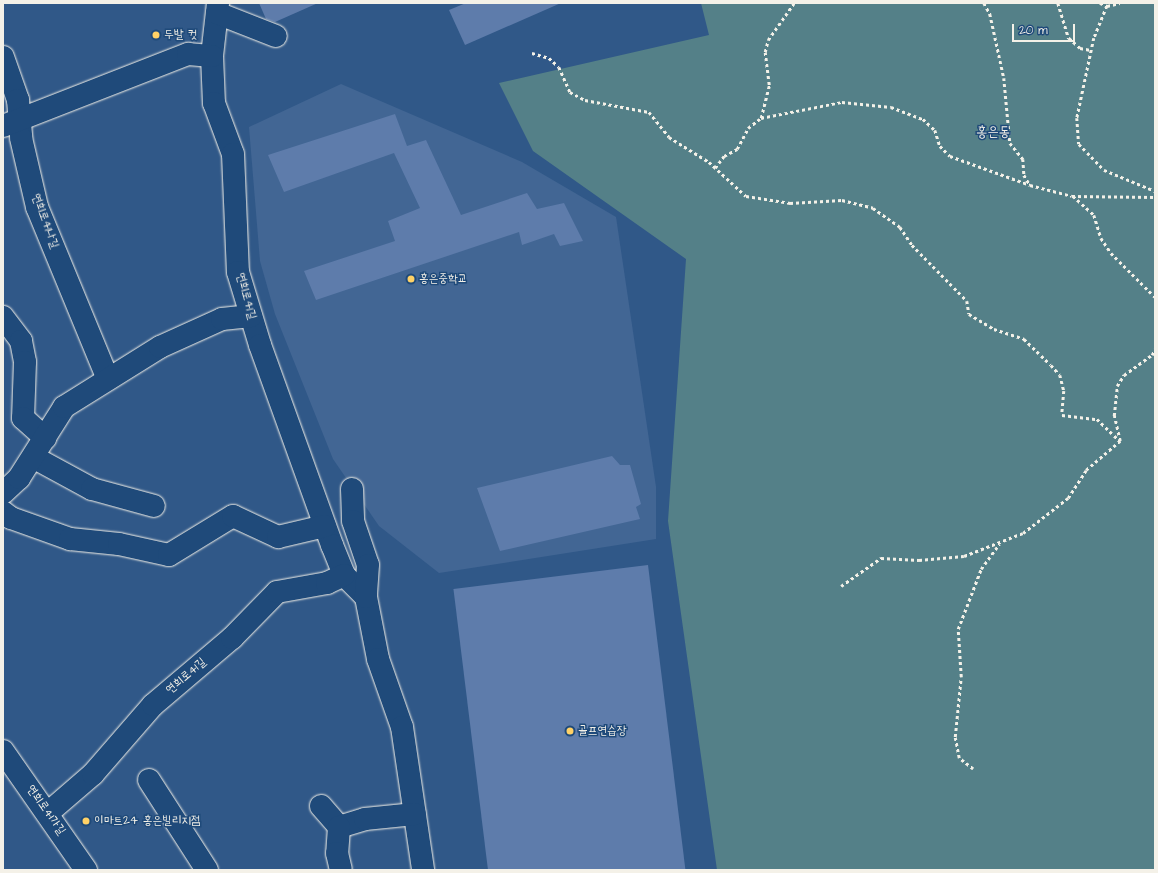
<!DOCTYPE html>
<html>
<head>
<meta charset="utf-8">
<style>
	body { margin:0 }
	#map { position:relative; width:1158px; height:873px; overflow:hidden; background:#305888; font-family:"Architects Daughter","Poor Story",sans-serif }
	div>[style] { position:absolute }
	.built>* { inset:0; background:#426694 }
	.green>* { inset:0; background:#548088 }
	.building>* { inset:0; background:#5e7cab; transform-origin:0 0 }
	.path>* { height:2.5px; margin-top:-1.25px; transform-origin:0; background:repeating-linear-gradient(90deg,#f4f1e8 0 3px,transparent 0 6px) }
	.roads { filter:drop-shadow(0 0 1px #f4f1e8) drop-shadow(0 0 1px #f4f1e8) }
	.minor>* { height:22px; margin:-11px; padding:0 11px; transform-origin:11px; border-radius:11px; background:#1f4a7a }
	.dots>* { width:11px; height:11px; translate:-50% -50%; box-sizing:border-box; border:2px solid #1f4a7a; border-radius:50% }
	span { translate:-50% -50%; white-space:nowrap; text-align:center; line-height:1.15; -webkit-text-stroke:3px #1f4a7a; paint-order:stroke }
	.poi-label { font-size:12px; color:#f4f1e8 }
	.left { translate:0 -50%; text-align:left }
	.street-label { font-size:12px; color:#f4f1e8 }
	.quarter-label { font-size:14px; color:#f4f1e8 }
	.frame { position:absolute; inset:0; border:4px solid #f4f1e8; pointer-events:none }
	.scale { position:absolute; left:1012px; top:24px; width:63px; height:18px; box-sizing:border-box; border:2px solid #f4f1e8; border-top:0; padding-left:5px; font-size:12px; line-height:14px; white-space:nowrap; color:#f4f1e8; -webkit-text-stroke:3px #1f4a7a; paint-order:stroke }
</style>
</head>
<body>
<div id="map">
	<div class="built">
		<i style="clip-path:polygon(341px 84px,522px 162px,616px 217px,656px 487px,656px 539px,439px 573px,379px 526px,333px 459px,275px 314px,260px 261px,249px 127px)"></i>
	</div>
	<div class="green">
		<i style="clip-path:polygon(701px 3px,1155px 3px,1155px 870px,717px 870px,668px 521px,686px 259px,533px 151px,499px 83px,709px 35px)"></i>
	</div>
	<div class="building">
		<i style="clip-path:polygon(259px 3px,318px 3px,275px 22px,266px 19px)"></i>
		<i style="clip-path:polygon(466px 3px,561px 3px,465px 45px,449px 10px)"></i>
		<i style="clip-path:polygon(395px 114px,407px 146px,426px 140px,461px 215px,527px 193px,537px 209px,564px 203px,583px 241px,560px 246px,554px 234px,522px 245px,519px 232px,316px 300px,304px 271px,395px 241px,388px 221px,420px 208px,394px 153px,284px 192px,268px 155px)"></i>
		<i style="clip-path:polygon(612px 456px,620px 465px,630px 465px,641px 504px,636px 507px,640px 519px,500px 551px,477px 488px)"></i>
		<i style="left:648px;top:565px;width:308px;height:196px;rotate:83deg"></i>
	</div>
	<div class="path">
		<i style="left:984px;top:3px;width:13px;rotate:61deg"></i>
		<i style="left:990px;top:14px;width:66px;rotate:77.7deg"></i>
		<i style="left:1004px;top:78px;width:65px;rotate:84.7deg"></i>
		<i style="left:1010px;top:143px;width:21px;rotate:51deg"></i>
		<i style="left:1023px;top:159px;width:16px;rotate:86deg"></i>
		<i style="left:1024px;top:175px;width:12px;rotate:59deg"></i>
		<i style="left:1058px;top:3px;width:37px;rotate:73deg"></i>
		<i style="left:1069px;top:38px;width:15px;rotate:42deg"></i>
		<i style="left:1080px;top:48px;width:11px;rotate:10deg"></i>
		<i style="left:1100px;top:3px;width:8px;rotate:23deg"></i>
		<i style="left:1107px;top:6px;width:13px;rotate:-13deg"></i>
		<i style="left:1107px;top:6px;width:35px;rotate:112deg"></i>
		<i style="left:1094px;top:38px;width:82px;rotate:102deg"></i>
		<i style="left:1077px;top:118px;width:26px;rotate:86deg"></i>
		<i style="left:1079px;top:144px;width:36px;rotate:46deg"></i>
		<i style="left:1104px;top:170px;width:55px;rotate:22.4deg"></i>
		<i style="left:532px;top:53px;width:18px;rotate:16deg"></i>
		<i style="left:549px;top:58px;width:13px;rotate:42deg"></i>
		<i style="left:559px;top:67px;width:27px;rotate:66deg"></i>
		<i style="left:570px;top:92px;width:17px;rotate:28deg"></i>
		<i style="left:585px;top:100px;width:65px;rotate:10.6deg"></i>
		<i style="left:649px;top:112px;width:32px;rotate:51deg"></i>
		<i style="left:669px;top:137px;width:47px;rotate:32deg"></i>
		<i style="left:709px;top:162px;width:50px;rotate:42.6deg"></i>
		<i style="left:746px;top:196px;width:45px;rotate:9deg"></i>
		<i style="left:790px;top:203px;width:52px;rotate:-3.3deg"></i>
		<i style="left:842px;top:200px;width:32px;rotate:14deg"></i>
		<i style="left:873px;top:208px;width:33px;rotate:35deg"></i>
		<i style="left:900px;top:227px;width:22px;rotate:56deg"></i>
		<i style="left:912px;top:245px;width:78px;rotate:45.5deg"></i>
		<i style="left:967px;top:301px;width:13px;rotate:81deg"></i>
		<i style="left:969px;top:314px;width:29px;rotate:31deg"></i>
		<i style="left:994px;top:329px;width:32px;rotate:18deg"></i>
		<i style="left:1024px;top:339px;width:37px;rotate:44deg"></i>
		<i style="left:1051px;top:365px;width:13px;rotate:48deg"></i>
		<i style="left:1060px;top:375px;width:16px;rotate:76deg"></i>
		<i style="left:1064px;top:391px;width:24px;rotate:95deg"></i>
		<i style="left:1062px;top:415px;width:35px;rotate:7deg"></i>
		<i style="left:1097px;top:419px;width:32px;rotate:44deg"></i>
		<i style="left:761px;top:118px;width:34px;rotate:-76deg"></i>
		<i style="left:769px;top:85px;width:33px;rotate:-97deg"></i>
		<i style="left:765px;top:52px;width:12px;rotate:-76deg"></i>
		<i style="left:768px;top:40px;width:45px;rotate:-54.9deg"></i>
		<i style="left:715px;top:168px;width:15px;rotate:-53deg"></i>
		<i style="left:724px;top:156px;width:15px;rotate:-28deg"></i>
		<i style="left:737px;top:149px;width:24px;rotate:-62deg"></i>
		<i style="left:748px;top:128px;width:16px;rotate:-38deg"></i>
		<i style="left:761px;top:118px;width:83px;rotate:-11.2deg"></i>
		<i style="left:842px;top:102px;width:49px;rotate:5.8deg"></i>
		<i style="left:891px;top:107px;width:34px;rotate:21deg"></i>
		<i style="left:923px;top:119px;width:16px;rotate:43deg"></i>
		<i style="left:935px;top:130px;width:17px;rotate:73deg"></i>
		<i style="left:940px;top:146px;width:14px;rotate:45deg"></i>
		<i style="left:950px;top:156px;width:85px;rotate:19.9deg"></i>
		<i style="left:1030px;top:185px;width:43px;rotate:14.7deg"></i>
		<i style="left:1072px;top:196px;width:83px;rotate:0.7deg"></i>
		<i style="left:1073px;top:196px;width:28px;rotate:42deg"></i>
		<i style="left:1094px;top:215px;width:24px;rotate:73deg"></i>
		<i style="left:1101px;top:238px;width:18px;rotate:56deg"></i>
		<i style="left:1111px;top:253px;width:62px;rotate:45deg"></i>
		<i style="left:1120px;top:441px;width:26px;rotate:-103deg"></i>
		<i style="left:1114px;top:416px;width:30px;rotate:-84deg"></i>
		<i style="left:1117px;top:386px;width:13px;rotate:-58deg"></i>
		<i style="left:1124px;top:375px;width:34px;rotate:-36deg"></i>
		<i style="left:1152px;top:355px;width:7px;rotate:-63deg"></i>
		<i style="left:841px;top:586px;width:49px;rotate:-35deg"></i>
		<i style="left:881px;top:558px;width:38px;rotate:3deg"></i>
		<i style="left:919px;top:560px;width:45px;rotate:-5.1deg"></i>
		<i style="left:964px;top:556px;width:63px;rotate:-21.3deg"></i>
		<i style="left:1023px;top:533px;width:57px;rotate:-37.9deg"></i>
		<i style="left:1068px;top:498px;width:33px;rotate:-57deg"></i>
		<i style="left:1086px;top:470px;width:45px;rotate:-40.5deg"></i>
		<i style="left:973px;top:769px;width:18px;rotate:-142deg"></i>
		<i style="left:959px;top:758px;width:21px;rotate:-101deg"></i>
		<i style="left:955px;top:737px;width:60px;rotate:-84.3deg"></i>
		<i style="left:961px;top:677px;width:48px;rotate:-93.6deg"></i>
		<i style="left:958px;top:629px;width:64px;rotate:-69deg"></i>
		<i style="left:981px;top:569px;width:31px;rotate:-54deg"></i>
	</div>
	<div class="roads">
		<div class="minor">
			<i style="left:218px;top:3px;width:53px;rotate:96.5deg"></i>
			<i style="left:212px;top:56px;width:47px;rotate:87.6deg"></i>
			<i style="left:214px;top:103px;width:54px;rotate:69.6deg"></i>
			<i style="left:233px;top:154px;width:118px;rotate:87.6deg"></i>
			<i style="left:238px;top:272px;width:76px;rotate:73.2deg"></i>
			<i style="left:260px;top:345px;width:213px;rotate:70.2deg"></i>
			<i style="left:332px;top:545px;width:32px;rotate:68deg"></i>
			<i style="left:344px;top:575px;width:31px;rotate:45deg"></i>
			<i style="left:366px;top:597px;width:63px;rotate:79deg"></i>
			<i style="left:378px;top:659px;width:72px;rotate:70.6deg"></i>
			<i style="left:402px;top:727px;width:145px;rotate:81.6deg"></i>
			<i style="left:217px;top:13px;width:63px;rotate:21.3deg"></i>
			<i style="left:3px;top:57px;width:46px;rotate:70.8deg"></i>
			<i style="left:18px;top:100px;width:38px;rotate:85deg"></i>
			<i style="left:21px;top:138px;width:71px;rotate:76.9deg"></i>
			<i style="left:37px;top:207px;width:186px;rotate:67.6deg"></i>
			<i style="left:3px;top:126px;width:199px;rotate:-21.3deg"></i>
			<i style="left:188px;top:54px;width:24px;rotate:5deg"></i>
			<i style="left:3px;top:317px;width:30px;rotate:53deg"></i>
			<i style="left:21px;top:341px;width:21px;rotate:79deg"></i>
			<i style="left:25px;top:362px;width:56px;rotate:92deg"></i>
			<i style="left:23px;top:418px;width:30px;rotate:42deg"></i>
			<i style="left:33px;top:457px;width:67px;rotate:28.5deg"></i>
			<i style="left:92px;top:489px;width:64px;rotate:15.3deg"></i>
			<i style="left:352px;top:489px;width:32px;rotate:88deg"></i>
			<i style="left:353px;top:521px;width:46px;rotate:71.2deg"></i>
			<i style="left:368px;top:565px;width:32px;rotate:94deg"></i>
			<i style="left:3px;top:493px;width:22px;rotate:-43deg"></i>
			<i style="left:19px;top:478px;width:84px;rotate:-57.6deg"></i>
			<i style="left:64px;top:407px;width:113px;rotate:-32deg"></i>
			<i style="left:160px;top:347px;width:68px;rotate:-24.3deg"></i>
			<i style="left:222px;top:319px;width:29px;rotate:-6deg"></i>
			<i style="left:3px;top:512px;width:10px;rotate:37deg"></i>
			<i style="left:11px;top:518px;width:63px;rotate:19.6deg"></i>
			<i style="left:70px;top:539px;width:49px;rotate:5.8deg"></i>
			<i style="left:119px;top:544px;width:51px;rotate:12.4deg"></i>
			<i style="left:169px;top:555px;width:75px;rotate:-31.4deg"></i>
			<i style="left:233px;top:516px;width:50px;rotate:25deg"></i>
			<i style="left:278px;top:537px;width:48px;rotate:-13.2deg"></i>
			<i style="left:3px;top:751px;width:145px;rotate:55.1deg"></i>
			<i style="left:149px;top:780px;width:107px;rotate:57.2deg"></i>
			<i style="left:321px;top:806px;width:28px;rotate:49deg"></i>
			<i style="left:49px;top:812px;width:58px;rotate:-40.8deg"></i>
			<i style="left:93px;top:774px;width:91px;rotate:-49deg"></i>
			<i style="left:153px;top:705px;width:104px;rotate:-40.3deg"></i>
			<i style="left:232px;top:638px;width:64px;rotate:-45.6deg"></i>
			<i style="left:277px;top:592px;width:51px;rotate:-10.2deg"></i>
			<i style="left:327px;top:583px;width:19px;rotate:-25deg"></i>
			<i style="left:339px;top:827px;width:27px;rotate:-17deg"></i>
			<i style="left:365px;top:819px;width:50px;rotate:-5.7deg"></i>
			<i style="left:339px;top:827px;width:26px;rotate:94deg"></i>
			<i style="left:337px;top:853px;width:17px;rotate:77deg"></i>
		</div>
	</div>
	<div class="dots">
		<i style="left:156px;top:35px;background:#ffd166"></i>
		<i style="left:411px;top:279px;background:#ffd166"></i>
		<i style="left:570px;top:731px;background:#ffd166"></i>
		<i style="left:86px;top:821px;background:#ffd166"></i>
	</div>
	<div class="poi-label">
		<span class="left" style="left:164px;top:35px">두발 컷</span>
		<span class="left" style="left:419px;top:279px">홍은중학교</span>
		<span class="left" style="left:578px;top:731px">골프연습장</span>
		<span class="left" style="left:94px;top:821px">이마트24 홍은빌리지점</span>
	</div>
	<div class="street-label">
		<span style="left:45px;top:221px;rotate:70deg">연희로41나길</span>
		<span style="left:246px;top:296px;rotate:75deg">연희로41길</span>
		<span style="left:186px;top:676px;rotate:-40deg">연희로41길</span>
		<span style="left:46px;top:810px;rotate:55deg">연희로41가길</span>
	</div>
	<div class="quarter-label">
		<span style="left:993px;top:132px">홍은동</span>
	</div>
	<div class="frame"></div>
	<div class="scale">20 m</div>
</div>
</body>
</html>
